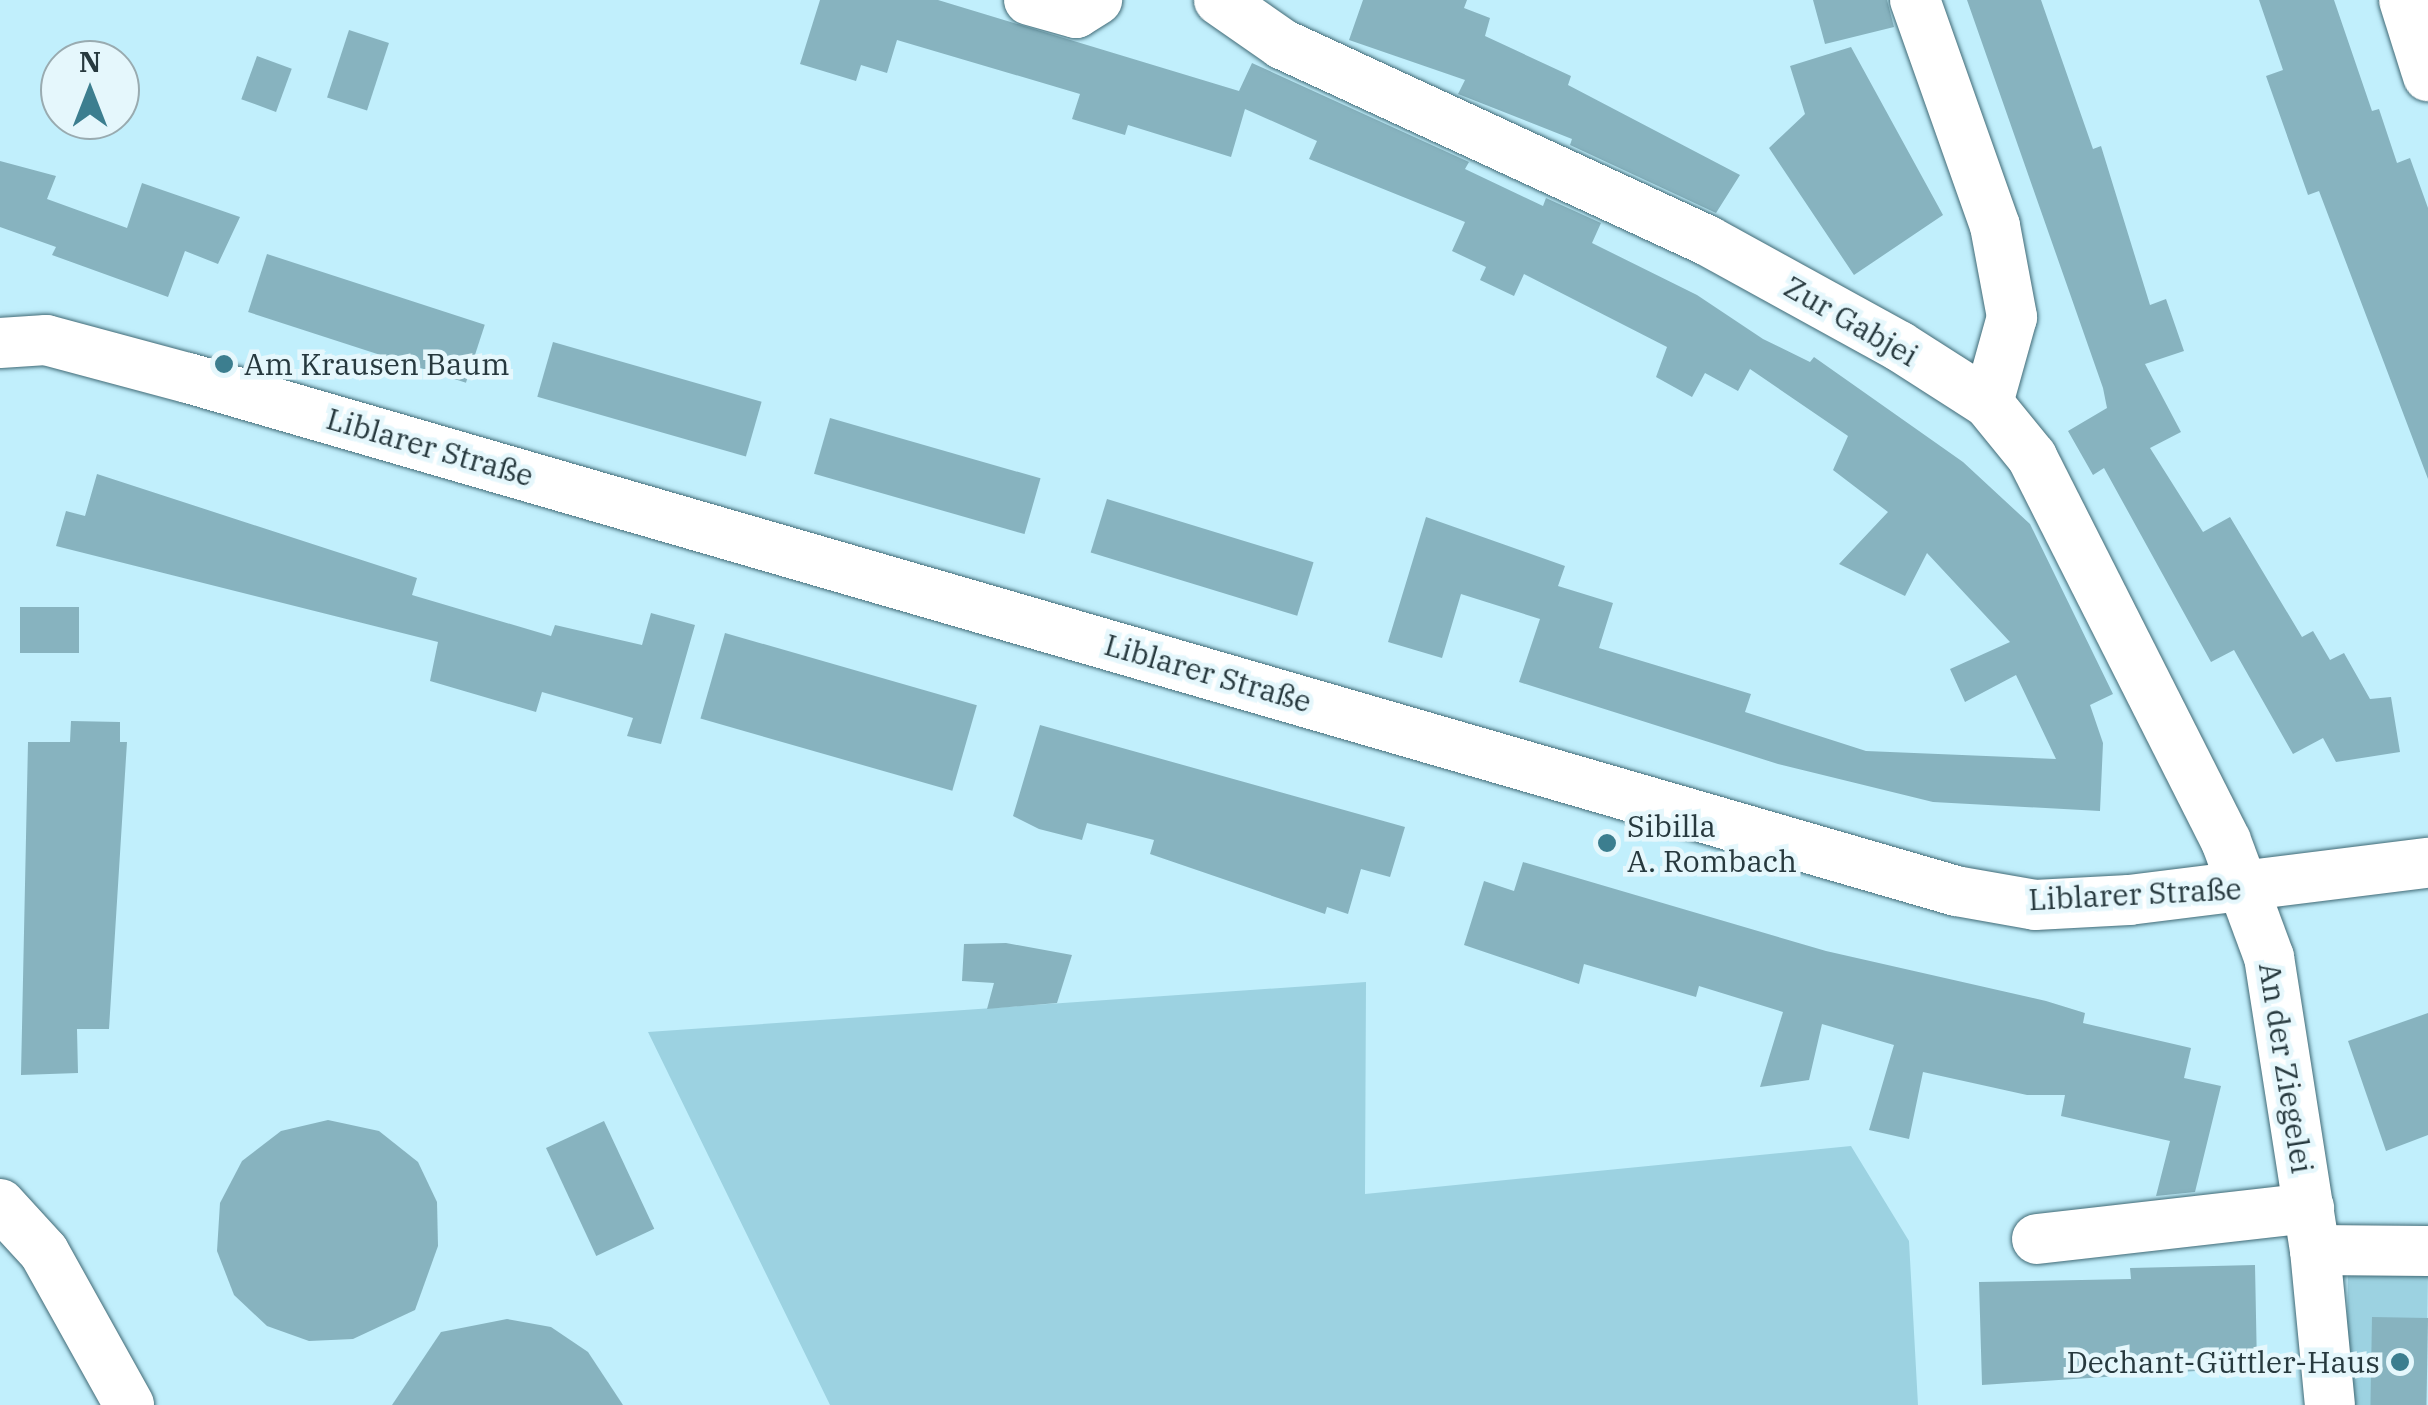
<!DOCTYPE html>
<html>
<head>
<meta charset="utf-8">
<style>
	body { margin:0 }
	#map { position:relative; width:2428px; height:1405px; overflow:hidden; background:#c1effc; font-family:"IBM Plex Serif",serif }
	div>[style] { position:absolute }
	.green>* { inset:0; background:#9cd2e1; transform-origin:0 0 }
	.building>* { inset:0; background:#87b3bf; transform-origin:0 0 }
	.roads { filter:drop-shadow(0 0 2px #416a76) drop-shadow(0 0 2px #416a76) }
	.minor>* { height:50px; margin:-25px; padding:0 25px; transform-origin:25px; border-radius:25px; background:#fff }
	.dots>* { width:28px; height:28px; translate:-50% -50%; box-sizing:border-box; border:5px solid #e5f7fc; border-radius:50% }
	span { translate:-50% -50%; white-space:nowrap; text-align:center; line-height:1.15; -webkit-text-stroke:9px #e5f7fc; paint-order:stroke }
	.street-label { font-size:30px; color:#27393e }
	.poi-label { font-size:30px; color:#27393e }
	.left { translate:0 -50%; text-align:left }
	.right { translate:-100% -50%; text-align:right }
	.north { position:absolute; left:40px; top:40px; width:100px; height:100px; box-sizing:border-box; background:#e5f7fc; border:2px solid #99abb0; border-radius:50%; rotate:0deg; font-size:28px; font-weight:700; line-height:40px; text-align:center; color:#27393e }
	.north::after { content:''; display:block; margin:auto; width:35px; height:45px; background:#3c7e8f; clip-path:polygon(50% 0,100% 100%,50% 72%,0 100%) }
</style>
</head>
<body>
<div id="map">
	<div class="green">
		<i style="clip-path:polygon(1366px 982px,1365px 1194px,1851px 1146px,1909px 1241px,1918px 1405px,830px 1405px,648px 1032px)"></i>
		<i style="left:2348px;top:1272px;width:80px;height:133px;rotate:1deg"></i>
	</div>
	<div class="building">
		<i style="clip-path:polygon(820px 0,938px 0,1239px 91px,1252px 63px,1469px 162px,1465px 169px,1543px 206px,1546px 198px,1601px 223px,1592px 243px,1697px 295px,1763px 339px,1810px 362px,1814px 357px,1963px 462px,2030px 524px,2113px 694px,2090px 705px,2103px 743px,2100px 811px,1933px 802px,1778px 764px,1519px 682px,1540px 619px,1461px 594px,1442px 658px,1388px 642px,1426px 517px,1565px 566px,1558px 586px,1613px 603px,1599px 648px,1751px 694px,1745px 712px,1866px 751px,2056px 759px,2016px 675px,1965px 702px,1950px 669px,2010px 642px,1927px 553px,1905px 596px,1839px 564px,1888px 512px,1833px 470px,1848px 436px,1750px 369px,1738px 391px,1705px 373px,1692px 397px,1656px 377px,1667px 347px,1524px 274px,1514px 296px,1480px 280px,1486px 267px,1452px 251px,1465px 222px,1309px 159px,1317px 141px,1245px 109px,1231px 157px,1128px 125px,1125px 135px,1072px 119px,1080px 94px,897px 40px,887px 73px,861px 65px,856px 81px,800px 64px)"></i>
		<i style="clip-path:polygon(1363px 0,1467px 0,1464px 8px,1490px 18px,1485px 36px,1571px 76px,1568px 85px,1740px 175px,1716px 213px,1570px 145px,1572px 139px,1458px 94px,1465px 80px,1349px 40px)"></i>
		<i style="clip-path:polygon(1813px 0,1887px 0,1894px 27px,1825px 44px)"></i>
		<i style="clip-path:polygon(1967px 0,2041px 0,2093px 149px,2101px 146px,2150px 305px,2166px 299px,2184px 351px,2145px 364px,2181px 432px,2150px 448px,2203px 532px,2230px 517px,2302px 637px,2313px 631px,2330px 660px,2344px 653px,2370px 699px,2391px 697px,2400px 752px,2336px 762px,2323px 738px,2293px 754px,2234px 650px,2211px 662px,2104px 468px,2093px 475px,2068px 431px,2107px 408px,2103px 388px)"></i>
		<i style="clip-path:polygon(2259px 0,2334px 0,2372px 111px,2379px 109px,2397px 163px,2410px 158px,2428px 208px,2428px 479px,2319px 191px,2308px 195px,2266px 76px,2283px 70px)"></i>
		<i style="left:349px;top:30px;width:42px;height:71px;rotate:18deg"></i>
		<i style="clip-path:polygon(1851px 47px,1943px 215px,1854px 275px,1769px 148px,1805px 114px,1790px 66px)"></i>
		<i style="left:257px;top:56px;width:37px;height:46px;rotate:20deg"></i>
		<i style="clip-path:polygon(0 161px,56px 176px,47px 199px,127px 228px,142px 183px,240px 217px,218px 264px,185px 251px,168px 297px,52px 255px,56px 247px,0 227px)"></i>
		<i style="left:267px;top:254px;width:229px;height:61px;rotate:18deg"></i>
		<i style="left:553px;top:342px;width:217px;height:57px;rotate:16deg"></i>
		<i style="left:830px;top:418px;width:219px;height:58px;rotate:16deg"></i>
		<i style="clip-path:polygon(97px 474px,417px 578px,412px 595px,551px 636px,555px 625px,642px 645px,651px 613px,695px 625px,661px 744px,627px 736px,633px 718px,542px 692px,536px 712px,430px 681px,438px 642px,56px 546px,66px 511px,85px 516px)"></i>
		<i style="left:1107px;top:499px;width:216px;height:56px;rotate:17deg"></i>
		<i style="left:20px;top:607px;width:59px;height:46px"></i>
		<i style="left:725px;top:633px;width:262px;height:89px;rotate:16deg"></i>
		<i style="clip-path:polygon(71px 721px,120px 722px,120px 742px,127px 742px,109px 1029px,77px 1029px,78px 1073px,21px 1075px,28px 742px,70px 742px)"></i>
		<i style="clip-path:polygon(1040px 725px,1405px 827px,1390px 877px,1361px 869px,1348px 914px,1327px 907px,1325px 914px,1150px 854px,1154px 840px,1087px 823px,1082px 840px,1039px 829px,1013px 816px)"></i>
		<i style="clip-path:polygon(1523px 862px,1826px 951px,2046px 1001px,2085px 1013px,2083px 1023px,2191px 1048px,2184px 1078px,2221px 1086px,2195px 1192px,2156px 1196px,2170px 1141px,2061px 1116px,2065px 1095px,2027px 1095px,1923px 1072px,1909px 1139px,1869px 1130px,1894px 1045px,1822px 1024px,1809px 1080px,1760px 1087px,1783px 1012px,1699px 986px,1696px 997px,1584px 964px,1579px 984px,1464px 945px,1484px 881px,1514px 891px)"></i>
		<i style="clip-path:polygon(1006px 943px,1072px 955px,1057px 1003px,987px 1009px,994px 983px,962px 981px,964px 944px)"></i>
		<i style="clip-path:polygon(2428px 1013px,2428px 1135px,2386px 1151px,2348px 1041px)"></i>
		<i style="clip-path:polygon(328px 1120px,379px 1131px,418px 1162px,437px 1202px,438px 1246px,415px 1310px,353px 1339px,309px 1341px,267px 1326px,234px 1295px,217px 1251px,220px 1203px,242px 1161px,281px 1131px)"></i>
		<i style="left:604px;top:1121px;width:119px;height:64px;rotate:65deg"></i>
		<i style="clip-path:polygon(2255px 1265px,2257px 1367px,1982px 1385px,1979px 1282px,2131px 1279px,2130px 1268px)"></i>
		<i style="left:2372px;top:1317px;width:56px;height:88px;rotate:1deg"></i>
		<i style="clip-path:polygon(507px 1319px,551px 1327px,588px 1352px,623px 1405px,392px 1405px,441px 1332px)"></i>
	</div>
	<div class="roads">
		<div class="minor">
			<i style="left:1029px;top:0;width:49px;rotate:15.5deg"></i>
			<i style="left:1076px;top:13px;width:25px;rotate:-32deg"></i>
			<i style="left:1219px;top:0;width:77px;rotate:34.9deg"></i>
			<i style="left:1282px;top:44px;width:469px;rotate:24.8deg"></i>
			<i style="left:1708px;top:241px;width:218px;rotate:28.8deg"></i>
			<i style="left:1899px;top:346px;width:106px;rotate:32.6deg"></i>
			<i style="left:1988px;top:403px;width:70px;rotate:50.8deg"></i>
			<i style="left:2032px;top:457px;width:430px;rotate:63.2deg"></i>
			<i style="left:2226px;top:841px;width:124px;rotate:69.7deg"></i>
			<i style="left:2269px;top:957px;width:297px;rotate:81.1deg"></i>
			<i style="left:2315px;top:1250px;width:156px;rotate:84.5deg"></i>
			<i style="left:1915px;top:0;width:240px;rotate:70.5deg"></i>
			<i style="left:1995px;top:226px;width:93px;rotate:79.4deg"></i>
			<i style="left:2012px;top:317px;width:89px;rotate:105.6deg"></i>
			<i style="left:2404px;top:0;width:80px;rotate:72.5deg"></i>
			<i style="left:0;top:343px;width:46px;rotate:-3.7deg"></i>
			<i style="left:46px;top:340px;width:147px;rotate:15deg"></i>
			<i style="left:188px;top:378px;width:1841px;rotate:16.18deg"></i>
			<i style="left:1956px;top:891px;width:80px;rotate:10deg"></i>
			<i style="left:2035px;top:905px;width:94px;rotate:-3deg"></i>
			<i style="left:2129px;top:900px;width:301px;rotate:-7.1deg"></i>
			<i style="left:0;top:1204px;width:65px;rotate:47.5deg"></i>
			<i style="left:44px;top:1252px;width:175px;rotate:60.9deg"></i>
			<i style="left:2037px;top:1239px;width:274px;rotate:-6.5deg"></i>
			<i style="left:2315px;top:1250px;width:113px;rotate:0.5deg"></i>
		</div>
	</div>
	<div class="dots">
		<i style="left:224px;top:364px;background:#3c7e8f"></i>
		<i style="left:1607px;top:843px;background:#3c7e8f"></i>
		<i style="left:2400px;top:1362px;background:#3c7e8f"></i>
	</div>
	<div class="street-label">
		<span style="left:1851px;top:321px;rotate:30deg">Zur Gabjei</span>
		<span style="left:430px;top:447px;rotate:16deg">Liblarer Straße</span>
		<span style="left:1208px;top:673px;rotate:16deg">Liblarer Straße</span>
		<span style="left:2135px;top:894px;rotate:-3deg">Liblarer Straße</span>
		<span style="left:2286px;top:1068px;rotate:81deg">An der Ziegelei</span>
	</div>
	<div class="poi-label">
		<span class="left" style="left:244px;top:364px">Am Krausen Baum</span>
		<span class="left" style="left:1627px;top:843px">Sibilla<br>A. Rombach</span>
		<span class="right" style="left:2380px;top:1362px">Dechant-Güttler-Haus</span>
	</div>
	<div class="north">N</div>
</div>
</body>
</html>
